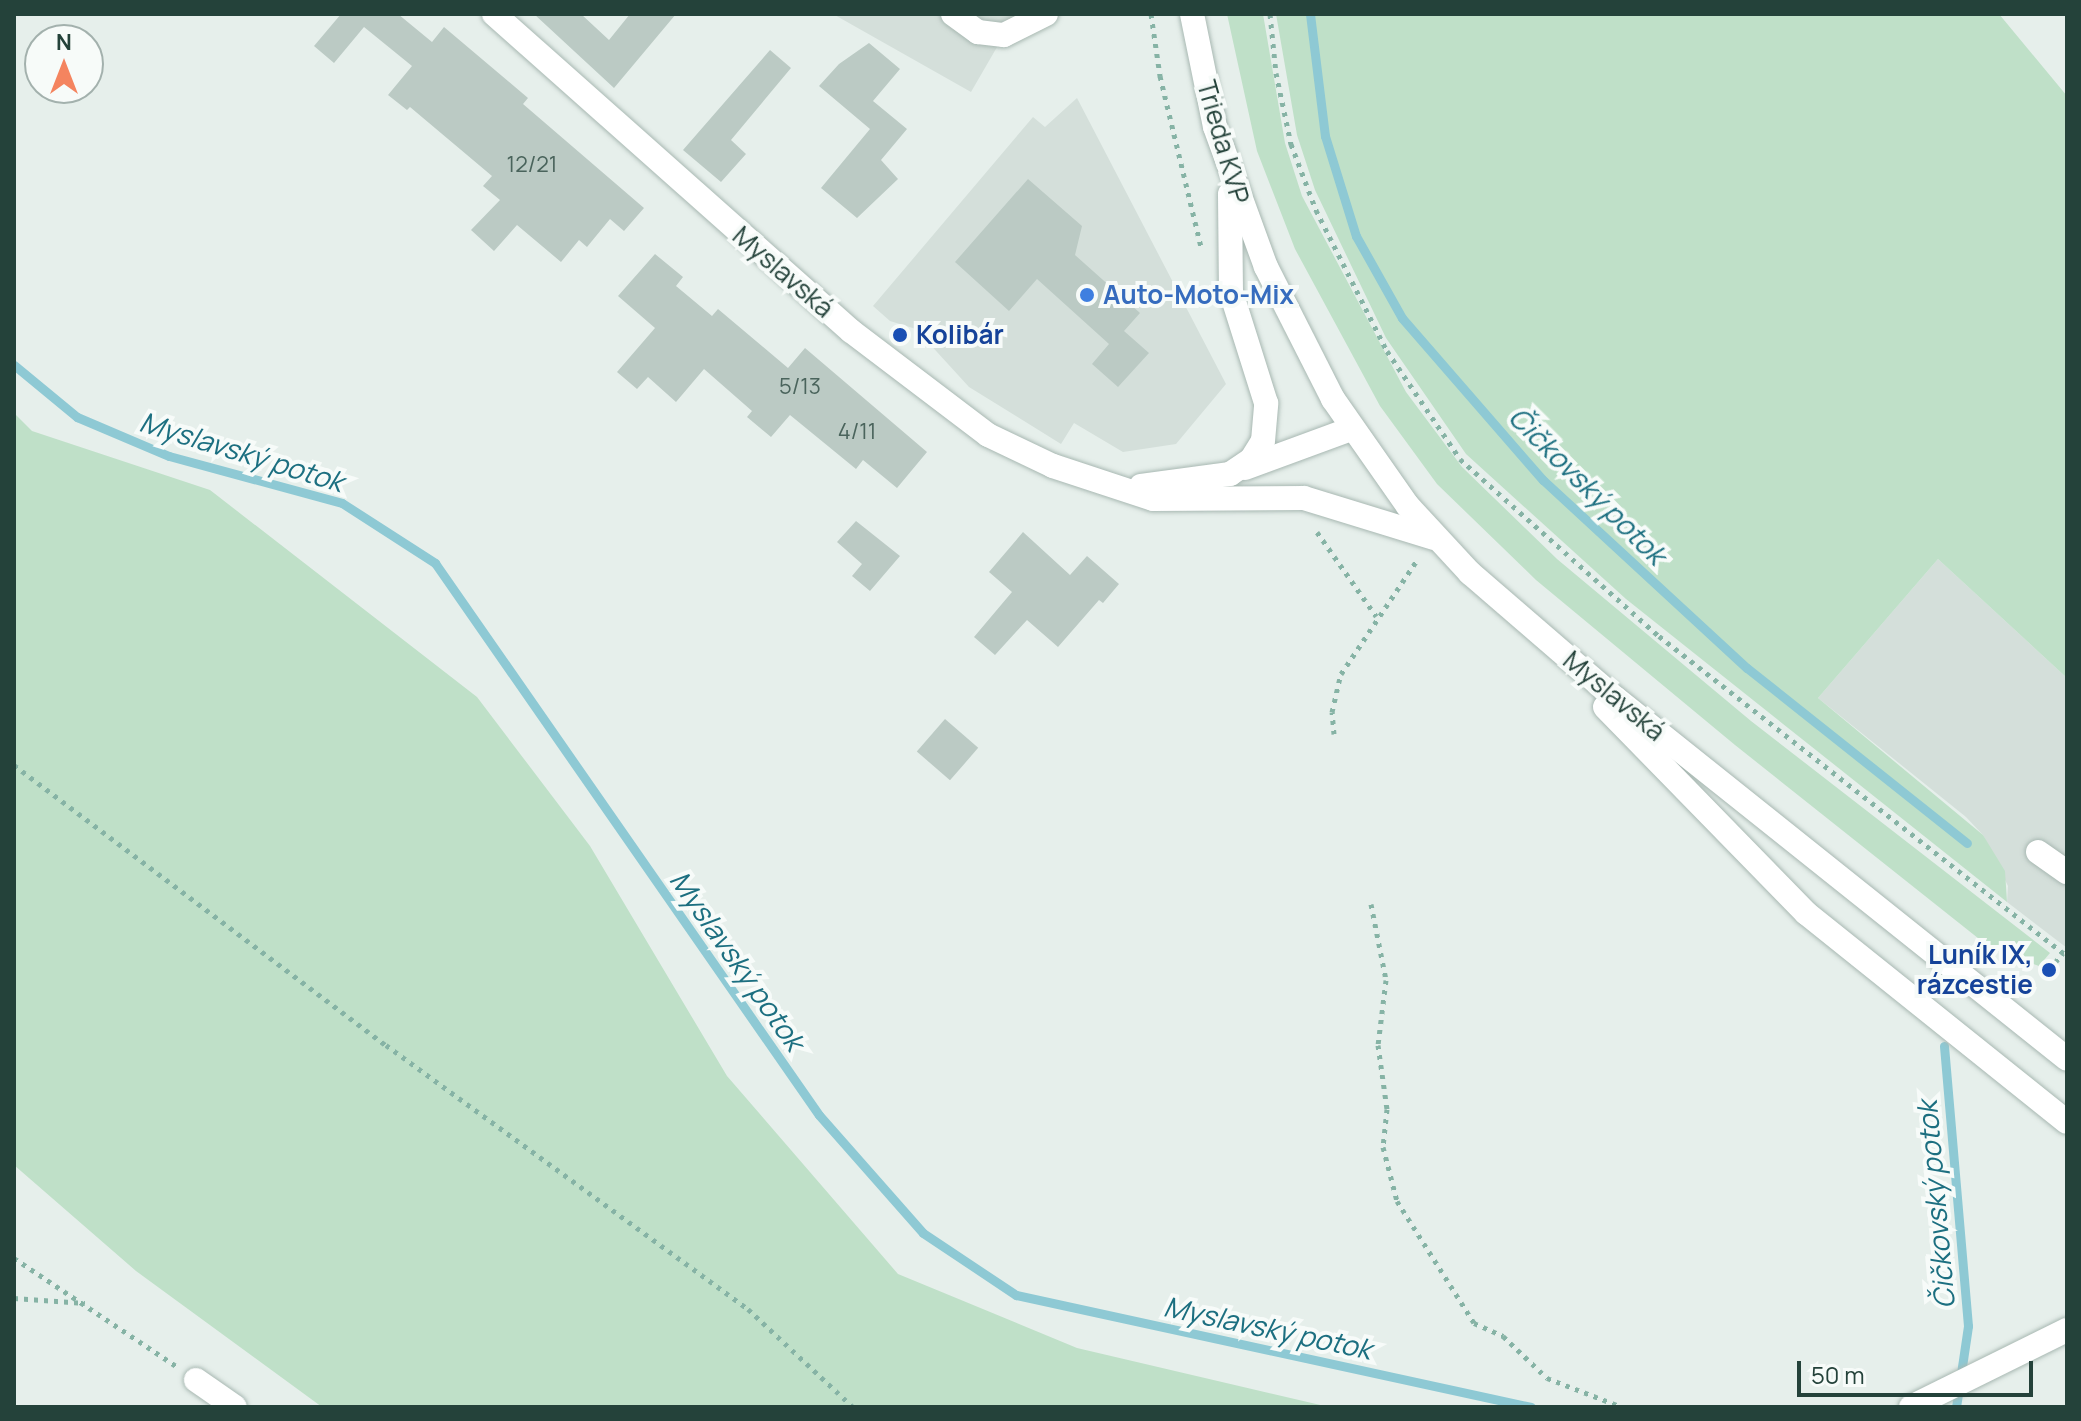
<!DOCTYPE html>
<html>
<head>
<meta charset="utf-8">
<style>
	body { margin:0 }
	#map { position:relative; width:2081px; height:1421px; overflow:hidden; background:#e6efeb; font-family:Manrope,sans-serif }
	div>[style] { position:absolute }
	.built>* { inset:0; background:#d4dfda }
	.green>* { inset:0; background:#bfe0c8 }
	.stream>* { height:9px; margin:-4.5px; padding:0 4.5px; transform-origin:4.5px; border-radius:4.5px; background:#8ec9d4 }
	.building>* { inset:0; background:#bbcac4; transform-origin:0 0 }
	.path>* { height:5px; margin-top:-2.5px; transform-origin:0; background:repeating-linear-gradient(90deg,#86b3a5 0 4px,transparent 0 10px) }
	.roads { filter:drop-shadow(0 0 2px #a8b8b2) drop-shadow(0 0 2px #a8b8b2) }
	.minor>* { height:24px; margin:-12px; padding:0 12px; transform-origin:12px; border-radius:12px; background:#fff }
	.dots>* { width:22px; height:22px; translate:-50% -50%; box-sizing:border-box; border:4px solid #f7fbf9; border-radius:50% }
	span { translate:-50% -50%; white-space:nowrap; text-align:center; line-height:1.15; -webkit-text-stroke:8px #f7fbf9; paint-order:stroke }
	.number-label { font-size:22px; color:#4a645c }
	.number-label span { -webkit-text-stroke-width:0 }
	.street-label { font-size:26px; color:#24423a }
	.shop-label { font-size:26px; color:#366cbe; font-weight:700 }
	.left { translate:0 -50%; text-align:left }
	.transit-label { font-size:26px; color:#164399; font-weight:700 }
	.right { translate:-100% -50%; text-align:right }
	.water-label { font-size:28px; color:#1c6f80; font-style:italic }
	.frame { position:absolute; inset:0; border:16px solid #24423a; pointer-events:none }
	.north { position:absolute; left:24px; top:24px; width:80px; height:80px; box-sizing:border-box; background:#f7fbf9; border:2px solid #a3b1ad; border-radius:50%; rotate:0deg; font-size:22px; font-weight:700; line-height:32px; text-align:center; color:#24423a }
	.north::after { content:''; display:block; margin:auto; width:28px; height:36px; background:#f4845f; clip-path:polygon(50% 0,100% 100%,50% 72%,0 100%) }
	.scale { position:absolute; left:1797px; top:1361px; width:236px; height:36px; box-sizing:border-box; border:4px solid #24423a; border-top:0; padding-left:10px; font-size:24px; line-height:28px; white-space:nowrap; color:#24423a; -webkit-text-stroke:6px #f7fbf9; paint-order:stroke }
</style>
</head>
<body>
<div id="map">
	<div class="built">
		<i style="clip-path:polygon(833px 14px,1046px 14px,1004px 35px,971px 92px)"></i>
		<i style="clip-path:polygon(1077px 98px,1226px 384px,1176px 444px,1123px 452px,1074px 423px,1061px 444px,969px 387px,916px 329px,890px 321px,873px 306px,1033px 117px,1045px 127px)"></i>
		<i style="clip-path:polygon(1938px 559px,2067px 678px,2067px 948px,2007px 902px,2008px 886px,1983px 835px,1966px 817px,1818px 698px)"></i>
	</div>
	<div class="green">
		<i style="clip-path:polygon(1227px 14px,1263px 14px,1285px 143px,1302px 196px,1406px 392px,1462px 467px,1557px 559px,1751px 721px,2050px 953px,2039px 966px,1993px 950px,1735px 745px,1536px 580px,1437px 484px,1380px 406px,1295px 249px,1257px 151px)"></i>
		<i style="clip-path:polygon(1276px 14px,1999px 14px,2067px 96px,2067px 678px,1938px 559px,1818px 698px,1983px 835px,2005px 871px,2007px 902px,1626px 599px,1466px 454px,1386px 338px,1315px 190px,1297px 135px)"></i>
		<i style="clip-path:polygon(14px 413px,32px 431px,210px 490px,477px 697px,590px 846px,727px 1076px,898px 1274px,1077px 1348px,1329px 1407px,322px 1407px,136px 1271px,14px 1165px)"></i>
	</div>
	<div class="stream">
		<i style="left:1310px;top:14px;width:123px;rotate:83deg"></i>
		<i style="left:1325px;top:136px;width:105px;rotate:72.8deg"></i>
		<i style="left:1356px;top:236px;width:94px;rotate:60.7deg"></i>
		<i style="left:1402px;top:318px;width:215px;rotate:49deg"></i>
		<i style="left:1543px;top:480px;width:277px;rotate:42.7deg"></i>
		<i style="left:1747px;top:668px;width:281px;rotate:38.5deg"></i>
		<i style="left:14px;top:365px;width:82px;rotate:39.5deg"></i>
		<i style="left:77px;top:417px;width:100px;rotate:23deg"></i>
		<i style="left:169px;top:456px;width:179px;rotate:15.2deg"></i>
		<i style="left:342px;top:503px;width:111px;rotate:32.8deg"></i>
		<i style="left:435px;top:563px;width:672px;rotate:55.18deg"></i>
		<i style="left:819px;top:1115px;width:157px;rotate:48.6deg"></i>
		<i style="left:923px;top:1233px;width:112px;rotate:33.7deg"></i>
		<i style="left:1016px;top:1295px;width:527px;rotate:12.27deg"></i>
		<i style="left:1944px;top:1046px;width:281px;rotate:85.1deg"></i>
		<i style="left:1968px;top:1326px;width:82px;rotate:98.4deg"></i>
	</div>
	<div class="building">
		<i style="clip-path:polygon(341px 14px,398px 14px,432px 42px,444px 27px,528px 98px,523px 104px,644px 208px,624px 231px,610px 219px,587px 247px,579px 240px,561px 262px,517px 225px,494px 251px,471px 230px,500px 200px,483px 186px,492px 176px,410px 107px,407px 110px,388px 95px,412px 66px,364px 27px,334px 63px,314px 46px)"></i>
		<i style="clip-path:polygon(534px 14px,581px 14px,609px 40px,630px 14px,676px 14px,614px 88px)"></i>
		<i style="clip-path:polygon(869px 43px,900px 69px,873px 101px,907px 129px,881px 160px,898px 179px,857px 218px,821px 188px,870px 129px,819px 86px,839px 64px)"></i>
		<i style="clip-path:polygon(770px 50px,791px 68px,731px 140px,746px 154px,721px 182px,683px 150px)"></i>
		<i style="clip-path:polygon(1028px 179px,1082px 226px,1075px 255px,1140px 313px,1124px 331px,1149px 353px,1118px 387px,1092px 364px,1109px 344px,1037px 279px,1009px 311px,955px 262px)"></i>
		<i style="clip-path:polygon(655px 254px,683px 277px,676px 286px,712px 316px,718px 309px,788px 368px,805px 348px,927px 452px,897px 488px,863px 460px,856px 469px,790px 415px,771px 437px,747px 417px,752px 411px,704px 369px,676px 402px,648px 377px,637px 389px,617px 372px,655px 328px,618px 296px)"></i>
		<i style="clip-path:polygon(856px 521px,900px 556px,870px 591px,852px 576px,862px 564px,837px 542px)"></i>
		<i style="clip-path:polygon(1023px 532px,1070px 575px,1087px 556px,1119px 584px,1103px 603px,1099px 600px,1058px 647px,1027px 620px,995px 655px,974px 637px,1012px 592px,989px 572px)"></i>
		<i style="left:945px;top:719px;width:44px;height:43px;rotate:41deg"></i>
	</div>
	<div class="path">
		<i style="left:1151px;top:14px;width:63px;rotate:81.7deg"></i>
		<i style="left:1160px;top:76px;width:176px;rotate:76.5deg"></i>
		<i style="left:1270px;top:14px;width:59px;rotate:84.2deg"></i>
		<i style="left:1276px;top:73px;width:73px;rotate:78.1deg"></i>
		<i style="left:1291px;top:144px;width:71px;rotate:69.3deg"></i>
		<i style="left:1316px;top:210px;width:158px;rotate:63.3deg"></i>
		<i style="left:1387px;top:351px;width:130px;rotate:55.9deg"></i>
		<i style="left:1460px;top:459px;width:266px;rotate:41.7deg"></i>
		<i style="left:1659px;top:636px;width:519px;rotate:38.11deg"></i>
		<i style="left:1317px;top:532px;width:103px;rotate:54.9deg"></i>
		<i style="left:1334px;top:734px;width:22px;rotate:-95deg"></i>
		<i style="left:1332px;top:712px;width:39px;rotate:-77deg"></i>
		<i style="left:1341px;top:674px;width:137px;rotate:-56.3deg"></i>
		<i style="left:14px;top:765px;width:466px;rotate:37deg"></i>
		<i style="left:386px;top:1045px;width:448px;rotate:36.1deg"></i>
		<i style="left:748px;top:1309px;width:144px;rotate:43deg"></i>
		<i style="left:1371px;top:904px;width:77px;rotate:78.8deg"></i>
		<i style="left:1386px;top:980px;width:65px;rotate:97deg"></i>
		<i style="left:1378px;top:1045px;width:65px;rotate:82deg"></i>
		<i style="left:1387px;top:1109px;width:38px;rotate:96deg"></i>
		<i style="left:1383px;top:1147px;width:56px;rotate:75.5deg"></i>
		<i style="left:1397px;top:1201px;width:144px;rotate:57.7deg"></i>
		<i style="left:1474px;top:1323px;width:32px;rotate:24deg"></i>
		<i style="left:1503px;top:1336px;width:61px;rotate:43.7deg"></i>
		<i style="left:1547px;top:1378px;width:80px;rotate:21.1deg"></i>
		<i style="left:2049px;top:970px;width:22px;rotate:-51deg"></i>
		<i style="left:14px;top:1258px;width:195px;rotate:33.7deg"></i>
		<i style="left:14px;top:1298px;width:71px;rotate:4deg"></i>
	</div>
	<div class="roads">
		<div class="minor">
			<i style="left:494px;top:14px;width:477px;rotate:41.6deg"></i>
			<i style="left:851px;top:331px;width:172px;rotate:37.2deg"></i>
			<i style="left:988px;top:435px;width:72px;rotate:25.5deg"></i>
			<i style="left:1053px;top:466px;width:105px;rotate:18.3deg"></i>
			<i style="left:1153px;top:499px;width:151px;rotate:-0.4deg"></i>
			<i style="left:1304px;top:498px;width:136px;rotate:17.1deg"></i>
			<i style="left:953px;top:14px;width:31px;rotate:36deg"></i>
			<i style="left:978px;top:32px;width:26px;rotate:7deg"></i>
			<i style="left:1004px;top:35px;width:47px;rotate:-26.6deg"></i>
			<i style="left:1192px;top:14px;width:115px;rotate:78.5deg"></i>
			<i style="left:1215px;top:127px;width:149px;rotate:70deg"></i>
			<i style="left:1266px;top:267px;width:148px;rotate:63.1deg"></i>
			<i style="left:1333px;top:399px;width:131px;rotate:55deg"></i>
			<i style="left:1408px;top:506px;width:91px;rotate:47.2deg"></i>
			<i style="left:1470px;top:573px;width:191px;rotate:40.8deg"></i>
			<i style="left:1615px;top:698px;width:578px;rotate:38.61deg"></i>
			<i style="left:1245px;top:468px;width:113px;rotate:-20.2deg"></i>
			<i style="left:1141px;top:486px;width:90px;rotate:-7.7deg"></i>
			<i style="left:1230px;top:474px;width:25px;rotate:-34deg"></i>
			<i style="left:1251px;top:460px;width:22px;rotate:-58deg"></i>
			<i style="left:1263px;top:441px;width:38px;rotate:-85deg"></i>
			<i style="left:1266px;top:403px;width:116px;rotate:-107.5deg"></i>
			<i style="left:1231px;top:292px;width:98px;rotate:-90.6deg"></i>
			<i style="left:1605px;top:707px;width:288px;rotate:45.7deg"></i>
			<i style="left:1806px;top:913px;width:334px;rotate:38.7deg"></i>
			<i style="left:2038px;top:852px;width:35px;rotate:35deg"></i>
			<i style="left:196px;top:1380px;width:47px;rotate:34.7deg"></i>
			<i style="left:1911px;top:1407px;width:174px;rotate:-26.3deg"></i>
		</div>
	</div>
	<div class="dots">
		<i style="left:1087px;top:295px;background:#3f7fe0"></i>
		<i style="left:900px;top:335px;background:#1a4fb4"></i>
		<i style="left:2049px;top:970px;background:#1a4fb4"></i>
	</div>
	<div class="number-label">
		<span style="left:532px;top:165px">12/21</span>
		<span style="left:800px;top:387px">5/13</span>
		<span style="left:857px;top:432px">4/11</span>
	</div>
	<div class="street-label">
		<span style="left:1223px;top:142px;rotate:74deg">Trieda KVP</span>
		<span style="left:783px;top:272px;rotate:41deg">Myslavská</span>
		<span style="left:1614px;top:696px;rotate:40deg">Myslavská</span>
	</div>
	<div class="shop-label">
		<span class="left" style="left:1103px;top:295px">Auto-Moto-Mix</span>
	</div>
	<div class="transit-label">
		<span class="left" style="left:916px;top:335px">Kolibár</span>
		<span class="right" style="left:2033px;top:970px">Luník IX,<br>rázcestie</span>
	</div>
	<div class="water-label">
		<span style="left:242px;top:451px;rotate:17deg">Myslavský potok</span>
		<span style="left:1588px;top:485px;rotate:45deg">Čičkovský potok</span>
		<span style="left:738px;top:960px;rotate:55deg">Myslavský potok</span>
		<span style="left:1935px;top:1205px;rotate:-95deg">Čičkovský potok</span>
		<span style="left:1268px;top:1327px;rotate:12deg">Myslavský potok</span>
	</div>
	<div class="frame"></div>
	<div class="north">N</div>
	<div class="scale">50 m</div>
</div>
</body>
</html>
